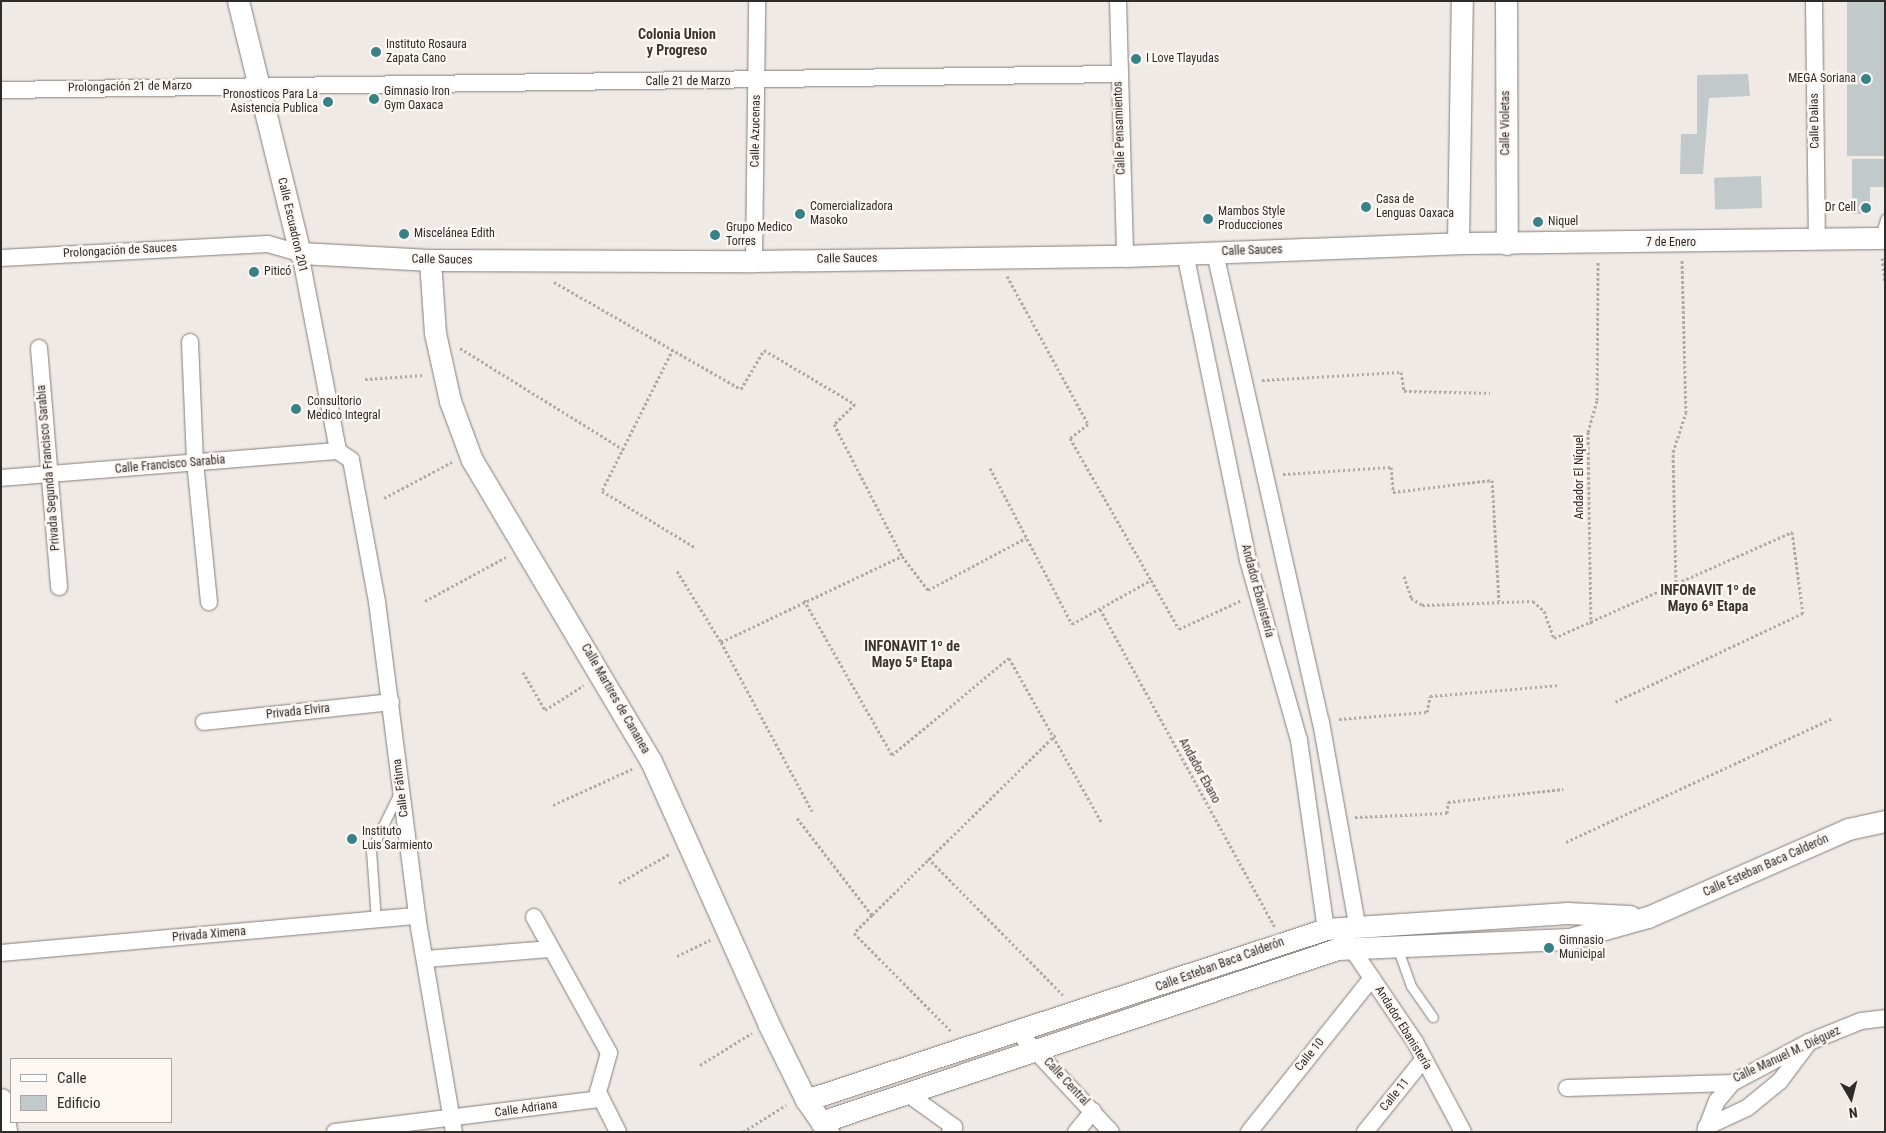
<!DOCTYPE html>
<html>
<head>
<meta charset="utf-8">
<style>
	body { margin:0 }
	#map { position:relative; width:1886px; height:1133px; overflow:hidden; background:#f0eae6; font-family:"Roboto Condensed",sans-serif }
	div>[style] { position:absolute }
	.building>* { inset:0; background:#c2c9ca; transform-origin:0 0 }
	.path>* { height:3px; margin-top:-1.5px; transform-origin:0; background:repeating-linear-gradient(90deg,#afaaa7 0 2.5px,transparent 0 5px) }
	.roads { filter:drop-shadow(0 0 1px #837e7b) drop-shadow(0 0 1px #837e7b) }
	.service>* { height:9px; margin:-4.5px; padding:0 4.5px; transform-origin:4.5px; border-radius:4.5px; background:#fff }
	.minor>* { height:16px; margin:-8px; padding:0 8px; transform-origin:8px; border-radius:8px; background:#fff }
	.tertiary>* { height:21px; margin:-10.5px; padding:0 10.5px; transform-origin:10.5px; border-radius:10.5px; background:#fff }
	.dots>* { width:14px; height:14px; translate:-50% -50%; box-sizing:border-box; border:2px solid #fdf7f3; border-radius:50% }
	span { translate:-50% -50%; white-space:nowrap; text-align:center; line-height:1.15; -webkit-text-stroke:4.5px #fdf7f3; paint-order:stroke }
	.poi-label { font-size:12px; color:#2e2c2b }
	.left { translate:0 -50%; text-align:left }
	.right { translate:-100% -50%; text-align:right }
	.street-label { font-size:12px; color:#2e2c2b }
	.neighbourhood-label { font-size:14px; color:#383431; font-weight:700 }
	.frame { position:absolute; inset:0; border:2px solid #2e2c2b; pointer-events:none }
	.legend { position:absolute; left:10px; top:1058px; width:162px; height:65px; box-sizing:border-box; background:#fdf7f3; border:1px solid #aaa6a3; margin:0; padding:6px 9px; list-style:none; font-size:15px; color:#2e2c2b }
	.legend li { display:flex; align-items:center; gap:10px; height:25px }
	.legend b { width:25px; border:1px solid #aaa6a3 }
	.north { position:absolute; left:1826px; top:1073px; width:50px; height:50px; -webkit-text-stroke:4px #fdf7f3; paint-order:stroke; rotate:172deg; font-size:14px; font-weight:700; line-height:20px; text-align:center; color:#2e2c2b }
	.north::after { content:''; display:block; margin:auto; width:18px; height:22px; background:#2e2c2b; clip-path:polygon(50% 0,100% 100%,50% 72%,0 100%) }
</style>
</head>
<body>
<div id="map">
	<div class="building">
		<i style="left:1847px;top:1px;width:38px;height:155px"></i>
		<i style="clip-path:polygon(1748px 74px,1750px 96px,1709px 98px,1703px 174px,1680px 174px,1681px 134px,1697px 134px,1697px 75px)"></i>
		<i style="clip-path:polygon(1852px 159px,1885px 159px,1885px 187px,1870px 187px,1870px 214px,1852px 214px)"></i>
		<i style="left:1761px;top:176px;width:32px;height:47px;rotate:88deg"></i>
	</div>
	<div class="path">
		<i style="left:1882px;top:258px;width:24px;rotate:83deg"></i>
		<i style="left:1007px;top:276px;width:169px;rotate:61.3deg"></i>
		<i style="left:1088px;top:424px;width:23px;rotate:142deg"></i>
		<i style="left:1070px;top:438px;width:163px;rotate:60.3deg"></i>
		<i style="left:554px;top:282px;width:215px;rotate:29.8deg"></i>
		<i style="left:741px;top:389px;width:45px;rotate:-59.5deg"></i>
		<i style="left:764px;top:350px;width:106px;rotate:30.7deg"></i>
		<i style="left:855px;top:404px;width:29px;rotate:136deg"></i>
		<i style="left:834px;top:424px;width:148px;rotate:62.7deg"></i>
		<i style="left:902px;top:556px;width:43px;rotate:52.6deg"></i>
		<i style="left:928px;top:590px;width:111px;rotate:-28deg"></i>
		<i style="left:460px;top:348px;width:192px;rotate:31.8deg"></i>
		<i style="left:673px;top:349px;width:159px;rotate:116.6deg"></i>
		<i style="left:602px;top:491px;width:110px;rotate:31.2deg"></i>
		<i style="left:365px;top:379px;width:59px;rotate:-3.9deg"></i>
		<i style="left:1262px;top:380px;width:139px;rotate:-3.3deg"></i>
		<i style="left:1401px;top:372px;width:19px;rotate:81deg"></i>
		<i style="left:1404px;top:391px;width:86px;rotate:1.3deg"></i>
		<i style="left:990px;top:468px;width:176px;rotate:62.3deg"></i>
		<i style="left:1072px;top:624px;width:90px;rotate:-29.1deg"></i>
		<i style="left:1151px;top:580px;width:56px;rotate:60.3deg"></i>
		<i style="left:1179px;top:629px;width:69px;rotate:-24.7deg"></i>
		<i style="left:1283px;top:474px;width:108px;rotate:-3.7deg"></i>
		<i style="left:1391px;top:467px;width:25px;rotate:85deg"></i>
		<i style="left:1393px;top:492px;width:100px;rotate:-6.9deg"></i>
		<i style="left:1492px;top:480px;width:121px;rotate:86.7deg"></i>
		<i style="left:384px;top:498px;width:77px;rotate:-27.9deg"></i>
		<i style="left:677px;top:571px;width:84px;rotate:58.2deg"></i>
		<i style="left:721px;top:642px;width:192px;rotate:61.7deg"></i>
		<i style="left:1404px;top:576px;width:23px;rotate:72deg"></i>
		<i style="left:1411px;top:598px;width:13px;rotate:32deg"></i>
		<i style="left:1422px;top:605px;width:111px;rotate:-2.1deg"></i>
		<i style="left:1533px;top:601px;width:15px;rotate:42deg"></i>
		<i style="left:1544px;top:611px;width:29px;rotate:70deg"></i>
		<i style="left:1554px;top:638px;width:261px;rotate:-24deg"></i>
		<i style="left:1792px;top:532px;width:82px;rotate:82.3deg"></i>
		<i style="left:1803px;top:613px;width:208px;rotate:154.7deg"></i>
		<i style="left:1676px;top:582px;width:130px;rotate:-91.3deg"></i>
		<i style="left:1673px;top:452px;width:41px;rotate:-71.6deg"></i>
		<i style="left:1686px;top:413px;width:153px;rotate:-91.5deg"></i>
		<i style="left:804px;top:600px;width:178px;rotate:60.4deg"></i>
		<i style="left:892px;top:755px;width:152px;rotate:-39.7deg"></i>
		<i style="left:1009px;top:658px;width:189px;rotate:60.6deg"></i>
		<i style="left:425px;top:601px;width:92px;rotate:-28.5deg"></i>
		<i style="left:1100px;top:609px;width:362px;rotate:61.2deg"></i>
		<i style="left:1591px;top:624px;width:192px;rotate:-90.9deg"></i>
		<i style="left:1588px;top:432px;width:33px;rotate:-74deg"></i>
		<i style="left:1597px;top:400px;width:139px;rotate:-89.6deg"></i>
		<i style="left:721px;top:642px;width:200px;rotate:-25.4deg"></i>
		<i style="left:523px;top:672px;width:44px;rotate:59.9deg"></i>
		<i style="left:545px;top:710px;width:46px;rotate:-32.7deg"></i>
		<i style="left:1339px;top:719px;width:88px;rotate:-4.5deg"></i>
		<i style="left:1427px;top:712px;width:16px;rotate:-79deg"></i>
		<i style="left:1430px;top:696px;width:130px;rotate:-4.8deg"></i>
		<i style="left:553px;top:805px;width:87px;rotate:-24.5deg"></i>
		<i style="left:1355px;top:817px;width:92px;rotate:-2.5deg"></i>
		<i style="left:1447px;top:813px;width:11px;rotate:-85deg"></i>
		<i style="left:1448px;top:802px;width:116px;rotate:-6.4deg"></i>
		<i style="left:797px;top:818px;width:123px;rotate:52.3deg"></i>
		<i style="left:872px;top:915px;width:25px;rotate:135deg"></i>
		<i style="left:854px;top:933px;width:139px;rotate:45.3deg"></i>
		<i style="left:1566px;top:842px;width:294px;rotate:-24.9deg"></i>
		<i style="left:928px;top:858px;width:192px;rotate:45.4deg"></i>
		<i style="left:619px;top:883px;width:60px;rotate:-30deg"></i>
		<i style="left:872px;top:915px;width:257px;rotate:-44.5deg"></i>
		<i style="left:677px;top:956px;width:37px;rotate:-26deg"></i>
		<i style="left:700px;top:1065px;width:61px;rotate:-31.6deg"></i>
		<i style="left:743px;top:1132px;width:51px;rotate:-32.1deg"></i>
	</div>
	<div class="roads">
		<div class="service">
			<i style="left:1880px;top:237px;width:19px;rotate:-74deg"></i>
			<i style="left:376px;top:920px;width:70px;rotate:-94.1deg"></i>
			<i style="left:371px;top:850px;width:66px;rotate:-63.8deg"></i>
			<i style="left:1397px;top:947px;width:41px;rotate:70.3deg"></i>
			<i style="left:1411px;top:986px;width:38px;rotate:55deg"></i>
		</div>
		<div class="minor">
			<i style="left:1118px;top:1px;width:255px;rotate:88.4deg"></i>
			<i style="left:1814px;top:1px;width:240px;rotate:89.3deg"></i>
			<i style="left:1px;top:90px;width:1117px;rotate:-0.82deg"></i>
			<i style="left:1185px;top:253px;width:313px;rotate:78.4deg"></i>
			<i style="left:1248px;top:560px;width:187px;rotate:74.2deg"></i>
			<i style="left:1299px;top:740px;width:191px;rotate:81.9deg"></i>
			<i style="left:1215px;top:253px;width:481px;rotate:77.3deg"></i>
			<i style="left:1321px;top:722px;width:205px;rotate:79.9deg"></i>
			<i style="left:1px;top:258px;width:267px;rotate:-3deg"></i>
			<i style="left:268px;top:244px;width:33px;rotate:16deg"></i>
			<i style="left:300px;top:253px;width:202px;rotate:79.1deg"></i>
			<i style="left:754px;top:261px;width:260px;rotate:-89.3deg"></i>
			<i style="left:190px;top:342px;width:120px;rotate:87.6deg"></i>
			<i style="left:195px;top:462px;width:141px;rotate:84.3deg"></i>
			<i style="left:39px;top:348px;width:240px;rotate:85.2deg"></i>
			<i style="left:338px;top:451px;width:16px;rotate:35deg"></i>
			<i style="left:351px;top:460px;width:144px;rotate:79.6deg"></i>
			<i style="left:377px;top:602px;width:317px;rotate:82.7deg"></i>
			<i style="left:417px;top:916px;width:219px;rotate:80.3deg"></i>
			<i style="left:1px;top:478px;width:338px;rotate:-4.6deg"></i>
			<i style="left:204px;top:722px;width:188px;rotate:-6.1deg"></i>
			<i style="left:534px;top:917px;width:155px;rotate:61.1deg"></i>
			<i style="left:609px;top:1053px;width:41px;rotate:105.8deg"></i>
			<i style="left:598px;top:1092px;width:45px;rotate:63.4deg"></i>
			<i style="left:1346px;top:940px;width:123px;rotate:55.9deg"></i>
			<i style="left:1415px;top:1042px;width:102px;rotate:61.9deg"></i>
			<i style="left:1px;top:953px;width:418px;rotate:-5.1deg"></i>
			<i style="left:426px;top:959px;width:123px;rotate:-4.6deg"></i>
			<i style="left:1019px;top:1033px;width:135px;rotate:47.1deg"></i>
			<i style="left:1567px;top:1088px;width:165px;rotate:-1.7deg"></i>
			<i style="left:1732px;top:1083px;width:87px;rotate:-28deg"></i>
			<i style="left:1809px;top:1042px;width:56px;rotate:-22deg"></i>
			<i style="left:1861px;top:1021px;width:24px;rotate:-7deg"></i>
			<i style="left:908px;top:1094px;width:57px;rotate:35.7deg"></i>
			<i style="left:954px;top:1127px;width:6px;rotate:129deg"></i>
			<i style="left:1706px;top:1127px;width:45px;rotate:-24.9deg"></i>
			<i style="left:1747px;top:1108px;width:43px;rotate:-39.3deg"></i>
			<i style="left:1780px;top:1081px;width:45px;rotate:-53.1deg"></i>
			<i style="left:335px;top:1132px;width:266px;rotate:-7.1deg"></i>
			<i style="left:1076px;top:1132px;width:27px;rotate:-51deg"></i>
			<i style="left:1249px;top:1132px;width:197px;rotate:-51.4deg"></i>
			<i style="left:1365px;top:1132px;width:94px;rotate:-51.1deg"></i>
			<i style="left:1705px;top:1132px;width:33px;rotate:-69deg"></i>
			<i style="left:1717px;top:1101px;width:23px;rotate:-50deg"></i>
		</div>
		<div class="tertiary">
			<i style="left:238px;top:1px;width:260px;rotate:76.2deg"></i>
			<i style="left:300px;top:253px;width:130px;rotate:3.1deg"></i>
			<i style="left:430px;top:260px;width:324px;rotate:0.2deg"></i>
			<i style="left:754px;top:261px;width:371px;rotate:-0.8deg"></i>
			<i style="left:1125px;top:256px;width:333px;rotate:-2.2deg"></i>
			<i style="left:1458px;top:243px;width:427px;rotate:-0.7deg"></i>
			<i style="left:1506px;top:1px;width:243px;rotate:89.8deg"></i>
			<i style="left:1458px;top:243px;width:242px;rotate:-89.1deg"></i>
			<i style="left:430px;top:260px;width:73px;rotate:86.1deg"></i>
			<i style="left:435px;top:333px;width:70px;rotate:77.6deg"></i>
			<i style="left:450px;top:401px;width:63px;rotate:69.6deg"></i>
			<i style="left:472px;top:460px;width:350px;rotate:59.3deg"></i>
			<i style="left:651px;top:761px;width:287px;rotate:65.9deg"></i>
			<i style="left:768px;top:1023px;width:86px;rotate:63.7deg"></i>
			<i style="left:806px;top:1100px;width:39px;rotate:55deg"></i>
			<i style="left:1px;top:1099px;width:33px;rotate:81deg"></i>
			<i style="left:806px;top:1100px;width:547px;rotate:-18.2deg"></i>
			<i style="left:1326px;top:929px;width:242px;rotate:-3.8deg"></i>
			<i style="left:1567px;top:913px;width:63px;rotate:2.7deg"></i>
			<i style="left:821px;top:1122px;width:544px;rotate:-18.53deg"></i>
			<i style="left:1337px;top:949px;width:232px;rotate:-2.5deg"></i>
			<i style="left:1569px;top:939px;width:82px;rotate:-15.6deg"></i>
			<i style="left:1648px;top:917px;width:219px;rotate:-23.7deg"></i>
			<i style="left:1848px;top:829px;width:38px;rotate:-12deg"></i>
		</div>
	</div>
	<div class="dots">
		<i style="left:376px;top:52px;background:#398187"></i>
		<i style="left:1136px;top:59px;background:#398187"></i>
		<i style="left:1866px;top:79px;background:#398187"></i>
		<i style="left:374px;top:99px;background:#398187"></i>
		<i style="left:328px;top:102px;background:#398187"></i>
		<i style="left:1366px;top:207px;background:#398187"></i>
		<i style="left:1866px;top:208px;background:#398187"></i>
		<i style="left:800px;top:214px;background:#398187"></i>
		<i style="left:1208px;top:219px;background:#398187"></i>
		<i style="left:1538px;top:222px;background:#398187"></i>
		<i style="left:404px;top:234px;background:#398187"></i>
		<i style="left:715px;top:235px;background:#398187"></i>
		<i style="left:254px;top:272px;background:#398187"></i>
		<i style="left:296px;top:409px;background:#398187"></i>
		<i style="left:352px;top:839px;background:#398187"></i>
		<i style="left:1549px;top:948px;background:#398187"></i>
	</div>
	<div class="poi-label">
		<span class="left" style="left:386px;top:52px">Instituto Rosaura<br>Zapata Cano</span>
		<span class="left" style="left:1146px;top:59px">I Love Tlayudas</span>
		<span class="right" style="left:1856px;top:79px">MEGA Soriana</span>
		<span class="left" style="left:384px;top:99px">Gimnasio Iron<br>Gym Oaxaca</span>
		<span class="right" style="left:318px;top:102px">Pronosticos Para La<br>Asistencia Publica</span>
		<span class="left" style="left:1376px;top:207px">Casa de<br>Lenguas Oaxaca</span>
		<span class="left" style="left:810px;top:214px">Comercializadora<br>Masoko</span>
		<span class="right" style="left:1856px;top:208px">Dr Cell</span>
		<span class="left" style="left:1218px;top:219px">Mambos Style<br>Producciones</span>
		<span class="left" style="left:1548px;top:222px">Niquel</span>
		<span class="left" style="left:726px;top:235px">Grupo Medico<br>Torres</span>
		<span class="left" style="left:414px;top:234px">Miscelánea Edith</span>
		<span class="left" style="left:264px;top:272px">Piticó</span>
		<span class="left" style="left:307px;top:409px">Consultorio<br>Medico Integral</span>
		<span class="left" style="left:362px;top:839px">Instituto<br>Luis Sarmiento</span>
		<span class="left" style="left:1559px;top:948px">Gimnasio<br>Municipal</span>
	</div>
	<div class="street-label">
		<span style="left:688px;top:82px">Calle 21 de Marzo</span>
		<span style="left:130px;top:87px;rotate:-1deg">Prolongación 21 de Marzo</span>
		<span style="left:1815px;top:121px;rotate:-91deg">Calle Dalias</span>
		<span style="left:1506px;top:123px;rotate:-90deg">Calle Violetas</span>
		<span style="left:1120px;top:128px;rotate:-92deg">Calle Pensamientos</span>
		<span style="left:756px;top:131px;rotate:-89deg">Calle Azucenas</span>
		<span style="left:292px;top:225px;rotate:77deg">Calle Escuadron 201</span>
		<span style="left:1671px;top:243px">7 de Enero</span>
		<span style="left:120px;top:251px;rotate:-3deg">Prolongación de Sauces</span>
		<span style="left:1252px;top:251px;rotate:-2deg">Calle Sauces</span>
		<span style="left:847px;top:259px;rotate:-1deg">Calle Sauces</span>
		<span style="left:442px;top:260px;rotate:1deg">Calle Sauces</span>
		<span style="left:170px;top:465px;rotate:-5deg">Calle Francisco Sarabia</span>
		<span style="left:49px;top:468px;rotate:-95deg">Privada Segunda Francisco Sarabia</span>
		<span style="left:1580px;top:477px;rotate:-90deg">Andador El Níquel</span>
		<span style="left:1257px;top:591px;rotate:75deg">Andador Ebanistería</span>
		<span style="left:615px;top:699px;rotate:60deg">Calle Martires de Cananea</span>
		<span style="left:298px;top:712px;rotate:-6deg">Privada Elvira</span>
		<span style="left:1199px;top:771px;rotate:61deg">Andador Ebano</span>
		<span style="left:401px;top:788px;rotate:-97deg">Calle Fátima</span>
		<span style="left:1766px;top:866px;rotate:-24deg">Calle Esteban Baca Calderón</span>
		<span style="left:209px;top:935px;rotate:-5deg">Privada Ximena</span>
		<span style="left:1220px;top:965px;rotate:-20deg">Calle Esteban Baca Calderón</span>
		<span style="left:1403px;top:1028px;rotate:58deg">Andador Ebanistería</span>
		<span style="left:1310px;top:1055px;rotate:-51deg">Calle 10</span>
		<span style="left:1787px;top:1055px;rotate:-25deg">Calle Manuel M. Diéguez</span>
		<span style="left:1066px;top:1082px;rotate:47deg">Calle Central</span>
		<span style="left:1395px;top:1095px;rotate:-51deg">Calle 11</span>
		<span style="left:526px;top:1109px;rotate:-8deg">Calle Adriana</span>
	</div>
	<div class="neighbourhood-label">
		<span style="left:677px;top:42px">Colonia Union<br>y Progreso</span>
		<span style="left:1708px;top:598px">INFONAVIT 1º de<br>Mayo 6ª Etapa</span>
		<span style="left:912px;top:654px">INFONAVIT 1º de<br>Mayo 5ª Etapa</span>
	</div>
	<div class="frame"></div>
	<ul class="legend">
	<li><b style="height:6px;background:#fff"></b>Calle</li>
	<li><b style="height:14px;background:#c2c9ca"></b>Edificio</li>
	</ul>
	<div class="north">N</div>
</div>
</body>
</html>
